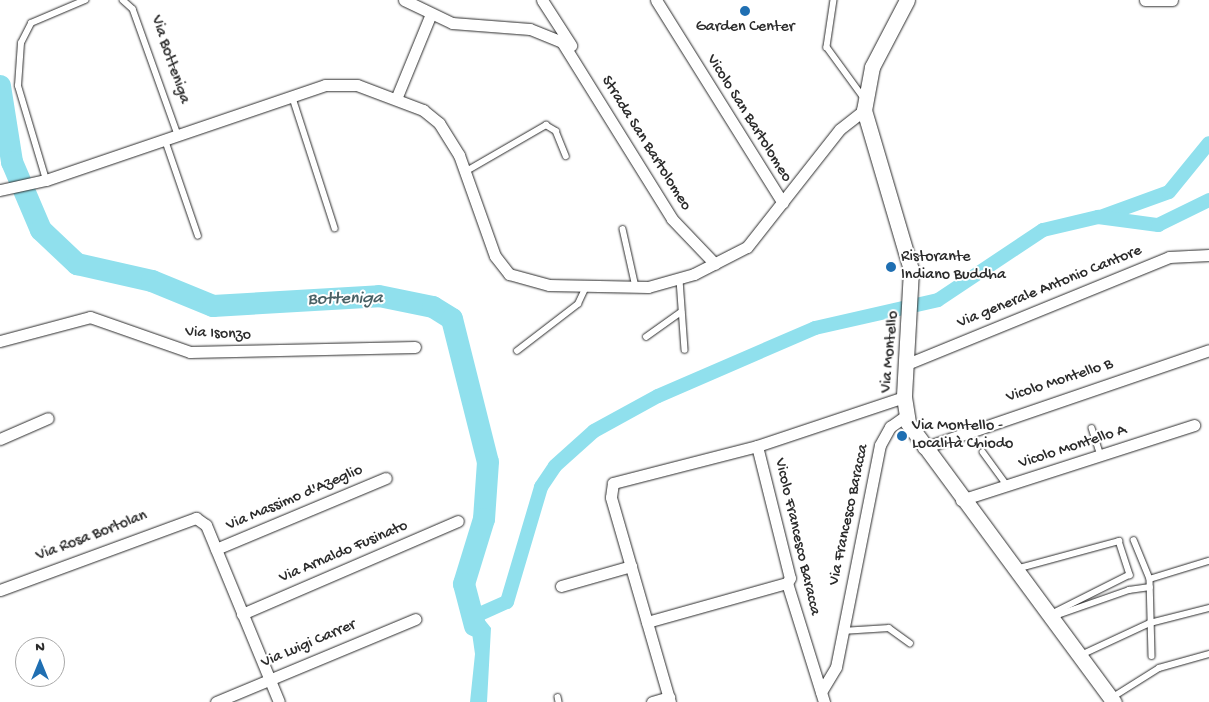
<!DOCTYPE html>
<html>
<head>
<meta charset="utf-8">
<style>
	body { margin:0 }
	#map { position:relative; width:1209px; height:702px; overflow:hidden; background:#fff; font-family:"Gochi Hand",sans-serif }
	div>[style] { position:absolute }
	.water>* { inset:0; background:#90e0ed }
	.canal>* { height:14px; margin:-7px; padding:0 7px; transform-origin:7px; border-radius:7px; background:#90e0ed }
	.river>* { height:22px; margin:-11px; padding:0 11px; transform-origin:11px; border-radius:11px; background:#90e0ed }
	.roads { filter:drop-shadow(0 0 1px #2b2b2b) drop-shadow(0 0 1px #2b2b2b) }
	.lane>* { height:5.5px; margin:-2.75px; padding:0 2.75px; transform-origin:2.75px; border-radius:2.75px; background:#fff }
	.street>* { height:11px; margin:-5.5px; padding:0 5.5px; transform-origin:5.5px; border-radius:5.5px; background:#fff }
	.secondary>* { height:15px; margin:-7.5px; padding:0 7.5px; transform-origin:7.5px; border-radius:7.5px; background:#fff }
	.dots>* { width:14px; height:14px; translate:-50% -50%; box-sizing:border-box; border:2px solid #fff; border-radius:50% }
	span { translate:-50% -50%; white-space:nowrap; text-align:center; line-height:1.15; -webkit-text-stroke:4px #fff; paint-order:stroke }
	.poi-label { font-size:16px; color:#2b2b2b }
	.left { translate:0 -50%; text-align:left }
	.street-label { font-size:16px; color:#2b2b2b }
	.water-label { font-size:18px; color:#496165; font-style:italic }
	.north { position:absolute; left:15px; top:637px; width:50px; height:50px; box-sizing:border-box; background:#fff; border:1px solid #aaa; border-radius:50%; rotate:0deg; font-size:14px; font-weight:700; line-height:20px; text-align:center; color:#2b2b2b }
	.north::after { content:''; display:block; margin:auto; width:18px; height:22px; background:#1f6fb2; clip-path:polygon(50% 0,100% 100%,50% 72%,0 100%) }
</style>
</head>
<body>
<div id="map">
	<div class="water">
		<i style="clip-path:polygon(467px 598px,491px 628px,487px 702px,470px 702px,475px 654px)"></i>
	</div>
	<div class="canal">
		<i style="left:1100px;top:217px;width:73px;rotate:-19.9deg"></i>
		<i style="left:1169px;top:192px;width:63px;rotate:-50.8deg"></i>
		<i style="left:473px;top:617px;width:37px;rotate:-24deg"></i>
		<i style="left:507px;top:602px;width:120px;rotate:-73.5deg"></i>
		<i style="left:541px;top:487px;width:25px;rotate:-56deg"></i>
		<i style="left:555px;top:466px;width:52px;rotate:-41.9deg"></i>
		<i style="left:594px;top:431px;width:73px;rotate:-28.7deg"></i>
		<i style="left:658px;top:396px;width:171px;rotate:-23.4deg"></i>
		<i style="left:815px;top:328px;width:126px;rotate:-12.8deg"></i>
		<i style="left:938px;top:300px;width:126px;rotate:-33.7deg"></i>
		<i style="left:1043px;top:230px;width:57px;rotate:-13.3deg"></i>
		<i style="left:1098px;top:217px;width:61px;rotate:7.6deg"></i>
		<i style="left:1158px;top:225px;width:57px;rotate:-26.1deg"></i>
	</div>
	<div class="river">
		<i style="left:0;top:86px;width:77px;rotate:81deg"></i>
		<i style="left:12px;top:162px;width:74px;rotate:66.9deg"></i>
		<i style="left:41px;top:230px;width:50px;rotate:43.4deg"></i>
		<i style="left:77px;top:264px;width:77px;rotate:12.8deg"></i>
		<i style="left:152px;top:281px;width:66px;rotate:22.3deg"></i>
		<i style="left:213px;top:306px;width:166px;rotate:-3.4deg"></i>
		<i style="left:379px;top:296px;width:55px;rotate:11.5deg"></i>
		<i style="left:433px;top:307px;width:22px;rotate:32deg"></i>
		<i style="left:452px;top:319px;width:147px;rotate:75.9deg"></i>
		<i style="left:488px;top:462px;width:57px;rotate:94deg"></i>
		<i style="left:484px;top:519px;width:68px;rotate:107.1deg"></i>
		<i style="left:464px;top:584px;width:43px;rotate:75.3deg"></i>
	</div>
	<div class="roads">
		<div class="lane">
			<i style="left:123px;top:0;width:13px;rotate:42deg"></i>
			<i style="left:133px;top:9px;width:134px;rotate:70.3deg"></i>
			<i style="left:834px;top:0;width:48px;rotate:98.5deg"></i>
			<i style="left:827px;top:47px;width:63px;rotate:54deg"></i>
			<i style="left:292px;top:95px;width:140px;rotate:72.1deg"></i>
			<i style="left:165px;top:139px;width:102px;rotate:71deg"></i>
			<i style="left:465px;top:172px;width:94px;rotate:-30.1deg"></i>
			<i style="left:546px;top:125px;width:12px;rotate:31deg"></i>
			<i style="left:556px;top:131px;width:27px;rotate:68deg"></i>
			<i style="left:46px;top:180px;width:98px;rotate:-106.6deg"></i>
			<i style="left:18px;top:86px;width:43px;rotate:-86deg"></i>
			<i style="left:21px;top:43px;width:22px;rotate:-63deg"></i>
			<i style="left:31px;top:23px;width:59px;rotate:-23.1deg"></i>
			<i style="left:623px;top:229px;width:59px;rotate:77.4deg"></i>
			<i style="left:680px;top:280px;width:70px;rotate:85.9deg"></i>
			<i style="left:646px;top:337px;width:43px;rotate:-35.5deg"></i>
			<i style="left:517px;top:351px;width:77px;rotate:-37.6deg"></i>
			<i style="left:578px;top:304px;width:19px;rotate:-65deg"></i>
			<i style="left:1092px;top:428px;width:29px;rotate:72deg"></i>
			<i style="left:983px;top:452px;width:41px;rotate:54deg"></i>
			<i style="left:1134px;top:540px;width:42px;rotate:67.7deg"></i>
			<i style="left:1150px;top:579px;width:77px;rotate:88.5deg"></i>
			<i style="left:1016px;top:569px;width:107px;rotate:-15.2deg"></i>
			<i style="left:1119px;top:541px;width:36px;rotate:72deg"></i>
			<i style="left:1130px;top:575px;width:89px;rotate:153.4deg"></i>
			<i style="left:1150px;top:579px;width:61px;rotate:-17.2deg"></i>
			<i style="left:1052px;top:617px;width:82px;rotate:-19.3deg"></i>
			<i style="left:1129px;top:590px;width:21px;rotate:-8deg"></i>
			<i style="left:842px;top:631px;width:47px;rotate:-3.7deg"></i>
			<i style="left:889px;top:628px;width:26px;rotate:36deg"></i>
			<i style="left:1081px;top:655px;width:76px;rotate:-24.9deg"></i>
			<i style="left:1150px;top:623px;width:61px;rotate:-14.3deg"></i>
			<i style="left:558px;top:697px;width:5px;rotate:79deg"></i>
			<i style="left:1113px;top:697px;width:54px;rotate:-32.2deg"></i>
			<i style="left:1159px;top:668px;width:52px;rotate:-15.6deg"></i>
		</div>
		<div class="street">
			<i style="left:404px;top:0;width:53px;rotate:25.6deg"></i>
			<i style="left:452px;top:23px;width:78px;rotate:4.4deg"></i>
			<i style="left:530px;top:29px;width:35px;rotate:22deg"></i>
			<i style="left:562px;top:42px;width:208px;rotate:58.1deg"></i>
			<i style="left:672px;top:219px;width:62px;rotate:46.3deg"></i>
			<i style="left:542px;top:0;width:54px;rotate:57.2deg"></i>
			<i style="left:656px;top:0;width:239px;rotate:58deg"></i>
			<i style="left:1145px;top:0;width:27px"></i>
			<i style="left:396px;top:99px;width:90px;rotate:-67.7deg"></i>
			<i style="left:0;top:190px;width:47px;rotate:-12.3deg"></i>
			<i style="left:46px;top:180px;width:295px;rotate:-18.8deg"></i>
			<i style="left:325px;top:85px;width:32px"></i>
			<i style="left:357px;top:85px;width:71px;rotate:20.7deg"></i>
			<i style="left:423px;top:110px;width:21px;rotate:39deg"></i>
			<i style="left:439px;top:123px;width:38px;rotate:58deg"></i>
			<i style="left:459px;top:155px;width:107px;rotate:70.4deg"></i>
			<i style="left:495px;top:256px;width:23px;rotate:52deg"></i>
			<i style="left:509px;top:274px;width:41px;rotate:15.4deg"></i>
			<i style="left:549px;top:285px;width:99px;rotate:1.2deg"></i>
			<i style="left:648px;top:287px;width:48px;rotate:-15.8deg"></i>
			<i style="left:694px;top:274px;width:59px;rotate:-27deg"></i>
			<i style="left:747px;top:247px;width:150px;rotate:-51.8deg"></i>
			<i style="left:840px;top:129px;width:31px;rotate:-38deg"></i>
			<i style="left:0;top:341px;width:93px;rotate:-14.9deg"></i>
			<i style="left:90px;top:317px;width:106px;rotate:19.3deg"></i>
			<i style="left:190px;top:352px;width:225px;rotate:-1.3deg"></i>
			<i style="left:907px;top:364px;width:283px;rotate:-22.2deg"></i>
			<i style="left:1169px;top:257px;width:40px;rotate:-2.9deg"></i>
			<i style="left:0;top:439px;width:52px;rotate:-23.6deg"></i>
			<i style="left:757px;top:446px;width:136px;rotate:76deg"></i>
			<i style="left:790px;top:578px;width:6px;rotate:121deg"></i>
			<i style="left:787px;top:583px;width:125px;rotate:72.7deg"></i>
			<i style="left:923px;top:448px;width:302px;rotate:-18.9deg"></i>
			<i style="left:961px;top:500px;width:245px;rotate:-17.8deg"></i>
			<i style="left:216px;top:549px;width:184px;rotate:-22.7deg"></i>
			<i style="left:561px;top:586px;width:73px;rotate:-15.9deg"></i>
			<i style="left:0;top:590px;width:209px;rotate:-20.2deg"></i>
			<i style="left:196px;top:518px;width:12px;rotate:35deg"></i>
			<i style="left:206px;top:525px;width:191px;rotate:67.6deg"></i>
			<i style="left:242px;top:614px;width:235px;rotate:-23.3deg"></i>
			<i style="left:647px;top:622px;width:145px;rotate:-15.6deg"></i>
			<i style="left:821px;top:692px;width:29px;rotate:-59deg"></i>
			<i style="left:836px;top:667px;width:226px;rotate:-78.8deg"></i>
			<i style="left:880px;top:445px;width:21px;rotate:-61deg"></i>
			<i style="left:890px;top:427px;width:19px;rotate:-35deg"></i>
			<i style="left:216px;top:702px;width:216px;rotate:-22.6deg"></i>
			<i style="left:652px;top:702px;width:18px;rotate:-16deg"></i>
			<i style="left:670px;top:702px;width:213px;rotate:-106.1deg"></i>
			<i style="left:611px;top:497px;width:14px;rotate:-82deg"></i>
			<i style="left:613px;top:483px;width:149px;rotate:-14.4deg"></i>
			<i style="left:757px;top:446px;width:155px;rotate:-18.4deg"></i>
		</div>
		<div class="secondary">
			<i style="left:907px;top:0;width:76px;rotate:117.6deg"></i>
			<i style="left:872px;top:67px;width:44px;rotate:100.5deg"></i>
			<i style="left:864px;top:110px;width:167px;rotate:73.6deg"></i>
			<i style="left:911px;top:270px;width:127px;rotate:93.2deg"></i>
			<i style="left:904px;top:397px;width:26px;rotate:81deg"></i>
			<i style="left:908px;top:423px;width:347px;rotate:53.6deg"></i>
		</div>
	</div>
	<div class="dots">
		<i style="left:745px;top:11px;background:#1f6fb2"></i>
		<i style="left:891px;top:267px;background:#1f6fb2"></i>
		<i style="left:902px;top:436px;background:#1f6fb2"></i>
	</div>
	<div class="poi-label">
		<span style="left:745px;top:28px">Garden Center</span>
		<span class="left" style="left:901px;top:267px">Ristorante<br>Indiano Buddha</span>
		<span class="left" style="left:912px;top:436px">Via Montello -<br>Località Chiodo</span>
	</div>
	<div class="street-label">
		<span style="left:169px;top:60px;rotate:71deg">Via Botteniga</span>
		<span style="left:748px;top:119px;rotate:58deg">Vicolo San Bartolomeo</span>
		<span style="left:645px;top:144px;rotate:58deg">Strada San Bartolomeo</span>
		<span style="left:1050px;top:288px;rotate:-22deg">Via generale Antonio Cantore</span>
		<span style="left:218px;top:335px;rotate:3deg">Via Isonzo</span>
		<span style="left:891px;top:352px;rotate:-85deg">Via Montello</span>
		<span style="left:1060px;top:382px;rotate:-18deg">Vicolo Montello B</span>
		<span style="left:1073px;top:448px;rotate:-18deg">Vicolo Montello A</span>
		<span style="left:295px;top:499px;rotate:-23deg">Via Massimo d'Azeglio</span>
		<span style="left:850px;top:515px;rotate:-78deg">Via Francesco Baracca</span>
		<span style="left:92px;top:537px;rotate:-21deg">Via Rosa Bortolan</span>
		<span style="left:796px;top:537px;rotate:77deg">Vicolo Francesco Baracca</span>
		<span style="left:344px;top:553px;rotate:-23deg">Via Arnaldo Fusinato</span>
		<span style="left:309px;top:645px;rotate:-23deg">Via Luigi Carrer</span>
	</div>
	<div class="water-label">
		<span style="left:345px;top:300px;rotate:-1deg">Botteniga</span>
	</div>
	<div class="north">N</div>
</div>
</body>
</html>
